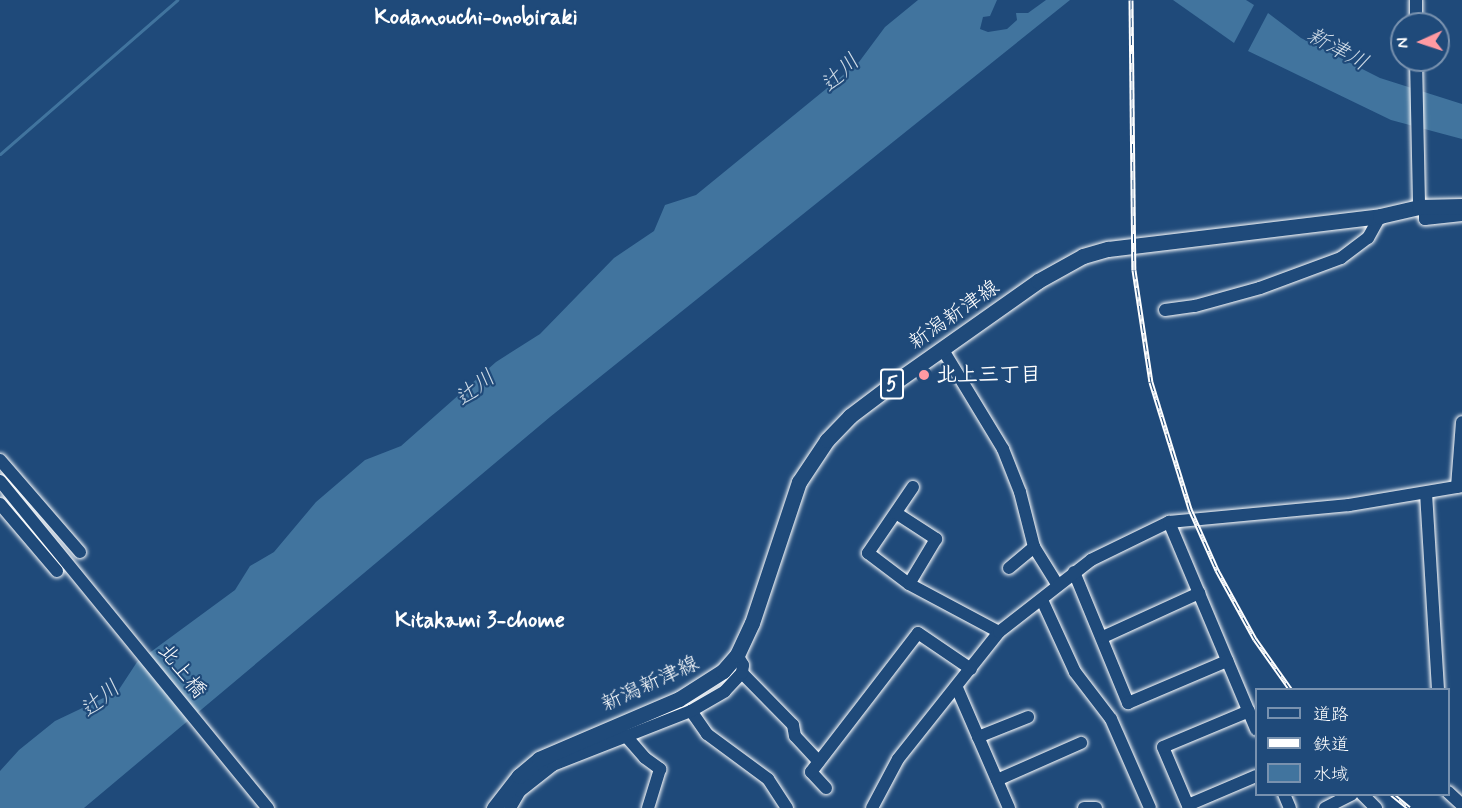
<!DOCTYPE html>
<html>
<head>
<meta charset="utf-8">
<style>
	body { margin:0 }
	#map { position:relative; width:1462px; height:808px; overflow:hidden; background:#1f4a7a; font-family:Mynerve,"Klee One",sans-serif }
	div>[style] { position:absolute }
	.water>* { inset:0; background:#41749e }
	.stream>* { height:3px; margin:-1.5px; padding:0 1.5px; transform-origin:1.5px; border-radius:1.5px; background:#41749e }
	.roads { filter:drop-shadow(0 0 2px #fff) drop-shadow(0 0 2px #fff) }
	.minor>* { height:12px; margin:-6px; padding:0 6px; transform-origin:6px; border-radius:6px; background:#1f4a7a }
	.major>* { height:15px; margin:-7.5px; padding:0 7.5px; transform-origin:7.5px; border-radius:7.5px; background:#1f4a7a }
	.rail>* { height:5px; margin-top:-2.5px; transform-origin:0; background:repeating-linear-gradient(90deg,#1f4a7a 0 9px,#fff 0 18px); box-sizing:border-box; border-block:2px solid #fff }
	.dots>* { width:16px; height:16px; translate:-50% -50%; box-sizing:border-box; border:3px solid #1f4a7a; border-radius:50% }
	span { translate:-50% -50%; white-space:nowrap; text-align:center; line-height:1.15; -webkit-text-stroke:4.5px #1f4a7a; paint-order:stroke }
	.shield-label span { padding:2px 4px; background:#1f4a7a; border:2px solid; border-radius:4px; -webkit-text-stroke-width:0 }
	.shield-label { font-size:20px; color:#fff; font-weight:700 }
	.street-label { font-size:21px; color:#fff }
	.poi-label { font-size:21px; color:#fff; font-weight:700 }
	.left { translate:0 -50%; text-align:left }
	.neighbourhood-label { font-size:22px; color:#fff; font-weight:700 }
	.water-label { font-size:22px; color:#d0dce7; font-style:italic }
	.legend { position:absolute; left:1255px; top:688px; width:195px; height:108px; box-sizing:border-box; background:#1f4a7a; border:2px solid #7992af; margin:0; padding:8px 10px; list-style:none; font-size:18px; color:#fff }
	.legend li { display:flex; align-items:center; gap:12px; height:30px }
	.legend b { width:30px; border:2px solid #7992af }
	.north { position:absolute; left:1390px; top:12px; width:60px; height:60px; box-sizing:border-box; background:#1f4a7a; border:2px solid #7992af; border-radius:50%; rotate:267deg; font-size:16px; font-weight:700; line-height:24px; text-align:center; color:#fff }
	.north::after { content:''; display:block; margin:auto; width:21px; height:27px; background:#ff9aa2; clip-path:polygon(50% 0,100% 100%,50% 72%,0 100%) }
</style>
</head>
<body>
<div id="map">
	<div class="water">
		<i style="clip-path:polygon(918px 0,997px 0,990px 16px,983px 17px,980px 29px,988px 32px,1007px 29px,1017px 20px,1016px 13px,1028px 13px,1046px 0,1070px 0,550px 417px,84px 808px,0 808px,0 771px,19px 750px,55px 721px,118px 691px,137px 662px,235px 590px,250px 566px,274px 552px,316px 502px,365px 460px,401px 446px,496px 362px,540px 334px,614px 258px,654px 231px,665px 205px,696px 195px,859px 62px,885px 27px)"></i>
		<i style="clip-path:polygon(1173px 0,1246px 0,1254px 5px,1234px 43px)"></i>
		<i style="clip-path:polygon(1268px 13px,1301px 38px,1380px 78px,1462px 104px,1462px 139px,1391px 120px,1248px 51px)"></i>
	</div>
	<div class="stream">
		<i style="left:0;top:154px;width:235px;rotate:-41deg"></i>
	</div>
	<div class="roads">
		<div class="minor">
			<i style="left:1416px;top:24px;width:24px;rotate:-90deg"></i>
			<i style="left:1416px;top:60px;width:147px;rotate:88.8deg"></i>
			<i style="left:1425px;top:207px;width:12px;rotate:90deg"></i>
			<i style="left:1425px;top:219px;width:37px;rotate:-6deg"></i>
			<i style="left:1165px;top:310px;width:30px;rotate:-8deg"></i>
			<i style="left:1195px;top:306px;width:67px;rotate:-15.5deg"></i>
			<i style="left:1260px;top:288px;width:86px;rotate:-20.3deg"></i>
			<i style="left:1341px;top:258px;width:34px;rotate:-37deg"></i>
			<i style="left:1368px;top:238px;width:25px;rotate:-61deg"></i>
			<i style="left:943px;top:350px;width:116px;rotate:58.8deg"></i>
			<i style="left:1003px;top:449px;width:46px;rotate:68.4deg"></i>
			<i style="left:1020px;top:492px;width:57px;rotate:75.7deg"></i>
			<i style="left:1034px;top:547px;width:44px;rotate:58.1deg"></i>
			<i style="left:0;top:460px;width:122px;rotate:49deg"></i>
			<i style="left:0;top:481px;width:423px;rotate:50.7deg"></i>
			<i style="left:913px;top:487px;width:80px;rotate:124.3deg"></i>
			<i style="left:868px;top:553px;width:51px;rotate:37.1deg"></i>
			<i style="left:909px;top:584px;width:102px;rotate:28.1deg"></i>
			<i style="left:1457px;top:487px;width:65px;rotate:-85.6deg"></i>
			<i style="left:1426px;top:493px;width:197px;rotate:86.5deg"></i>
			<i style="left:0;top:504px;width:88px;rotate:49.6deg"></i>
			<i style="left:896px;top:513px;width:48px;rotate:33deg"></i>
			<i style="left:936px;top:539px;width:52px;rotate:121deg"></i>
			<i style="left:1169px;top:522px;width:225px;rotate:67.2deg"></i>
			<i style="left:1009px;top:568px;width:33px;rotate:-40deg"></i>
			<i style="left:1074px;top:572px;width:142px;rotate:67.6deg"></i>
			<i style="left:1128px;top:703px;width:108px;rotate:-23deg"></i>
			<i style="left:1042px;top:600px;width:79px;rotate:65.4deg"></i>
			<i style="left:1075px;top:672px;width:59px;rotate:52.5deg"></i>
			<i style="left:1111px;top:719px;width:97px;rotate:66.3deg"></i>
			<i style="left:1103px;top:637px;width:106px;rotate:-24.6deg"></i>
			<i style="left:742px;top:673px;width:73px;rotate:45.6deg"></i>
			<i style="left:793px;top:725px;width:11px;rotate:80deg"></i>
			<i style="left:795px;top:736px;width:35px;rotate:47deg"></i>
			<i style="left:957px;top:688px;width:131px;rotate:66.6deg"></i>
			<i style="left:691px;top:711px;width:28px;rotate:55deg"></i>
			<i style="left:707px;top:734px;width:76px;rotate:36.4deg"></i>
			<i style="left:768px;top:779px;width:35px;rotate:57deg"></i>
			<i style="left:625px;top:735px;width:30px;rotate:49deg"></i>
			<i style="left:645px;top:758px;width:19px;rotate:36deg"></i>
			<i style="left:660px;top:769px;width:41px;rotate:107.1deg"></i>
			<i style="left:978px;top:737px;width:54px;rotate:-21.8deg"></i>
			<i style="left:997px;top:780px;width:92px;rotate:-23.8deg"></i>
			<i style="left:826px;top:788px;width:22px;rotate:-133deg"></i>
			<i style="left:811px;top:772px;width:175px;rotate:-52.4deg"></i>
			<i style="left:918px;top:633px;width:64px;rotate:34.2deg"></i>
			<i style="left:1448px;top:792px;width:19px;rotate:43deg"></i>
			<i style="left:1284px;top:794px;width:15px;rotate:67deg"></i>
			<i style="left:1362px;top:794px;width:20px;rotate:45deg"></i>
			<i style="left:1188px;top:805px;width:74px;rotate:-23.1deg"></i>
			<i style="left:510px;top:808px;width:20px;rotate:-60deg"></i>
			<i style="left:520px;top:791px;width:42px;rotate:-38.2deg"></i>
			<i style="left:553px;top:765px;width:148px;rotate:-21.4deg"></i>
			<i style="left:691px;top:711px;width:39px;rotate:-30deg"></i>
			<i style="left:725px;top:691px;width:25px;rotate:-47deg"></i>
			<i style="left:742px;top:673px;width:8px;rotate:-83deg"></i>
			<i style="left:743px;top:665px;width:12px;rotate:-121deg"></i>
			<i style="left:872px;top:808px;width:55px;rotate:-62deg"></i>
			<i style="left:898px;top:759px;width:162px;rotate:-51.5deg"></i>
			<i style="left:999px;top:632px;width:117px;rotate:-38deg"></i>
			<i style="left:1091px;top:560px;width:87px;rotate:-26deg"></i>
			<i style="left:1169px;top:522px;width:181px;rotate:-5.4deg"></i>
			<i style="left:1349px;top:505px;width:115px;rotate:-9.5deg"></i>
			<i style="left:1084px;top:808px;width:12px"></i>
			<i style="left:1189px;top:808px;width:66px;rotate:-113.1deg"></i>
			<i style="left:1163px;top:747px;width:93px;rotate:-22.7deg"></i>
			<i style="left:1325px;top:808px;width:30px;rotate:-27deg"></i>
		</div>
		<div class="major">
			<i style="left:494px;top:808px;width:41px;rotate:-52deg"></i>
			<i style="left:519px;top:776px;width:26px;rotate:-40deg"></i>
			<i style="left:539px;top:759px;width:152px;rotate:-23.2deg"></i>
			<i style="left:679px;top:699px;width:52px;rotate:-32.5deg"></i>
			<i style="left:723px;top:671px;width:21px;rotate:-49deg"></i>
			<i style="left:737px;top:655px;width:35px;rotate:-65deg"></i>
			<i style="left:752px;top:623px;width:149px;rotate:-71.6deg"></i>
			<i style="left:799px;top:482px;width:50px;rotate:-56.3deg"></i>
			<i style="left:827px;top:440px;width:33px;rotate:-46deg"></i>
			<i style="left:850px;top:416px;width:56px;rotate:-37.1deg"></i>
			<i style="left:895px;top:382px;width:175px;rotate:-35.2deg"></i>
			<i style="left:1038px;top:281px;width:51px;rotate:-29.1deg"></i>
			<i style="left:1083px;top:256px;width:26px;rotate:-16deg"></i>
			<i style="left:1108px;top:249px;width:274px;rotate:-6.9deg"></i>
			<i style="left:1380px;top:216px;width:40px;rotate:-13deg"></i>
			<i style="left:1419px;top:207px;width:43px;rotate:-1.3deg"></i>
		</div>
	</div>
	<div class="rail">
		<i style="left:1131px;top:0;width:270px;rotate:89.4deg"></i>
		<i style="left:1134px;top:270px;width:113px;rotate:81.4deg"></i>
		<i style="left:1151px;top:382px;width:133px;rotate:72.9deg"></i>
		<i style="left:1190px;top:509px;width:67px;rotate:66.1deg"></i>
		<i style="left:1217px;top:570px;width:79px;rotate:61.2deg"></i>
		<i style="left:1255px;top:639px;width:62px;rotate:54.8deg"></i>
		<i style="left:1392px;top:794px;width:22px;rotate:39deg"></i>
	</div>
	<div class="dots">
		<i style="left:924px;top:375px;background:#ff9aa2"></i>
	</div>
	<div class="shield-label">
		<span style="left:892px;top:384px">5</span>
	</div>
	<div class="street-label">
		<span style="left:954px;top:315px;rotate:-35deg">新潟新津線</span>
		<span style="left:182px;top:671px;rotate:51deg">北上橋</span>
		<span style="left:650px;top:684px;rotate:-25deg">新潟新津線</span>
	</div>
	<div class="poi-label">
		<span class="left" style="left:936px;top:375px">北上三丁目</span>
	</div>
	<div class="neighbourhood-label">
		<span style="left:476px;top:19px">Kodanouchi-onobiraki</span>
		<span style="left:480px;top:622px">Kitakami 3-chome</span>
	</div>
	<div class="water-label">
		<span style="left:1337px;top:50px;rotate:29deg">新津川</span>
		<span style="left:841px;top:74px;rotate:-44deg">辻川</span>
		<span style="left:476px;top:389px;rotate:-38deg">辻川</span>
		<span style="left:101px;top:700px;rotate:-40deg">辻川</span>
	</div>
	<ul class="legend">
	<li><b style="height:8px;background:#1f4a7a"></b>道路</li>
	<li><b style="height:8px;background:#fff"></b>鉄道</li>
	<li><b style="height:16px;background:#41749e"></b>水域</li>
	</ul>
	<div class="north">N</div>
</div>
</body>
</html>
